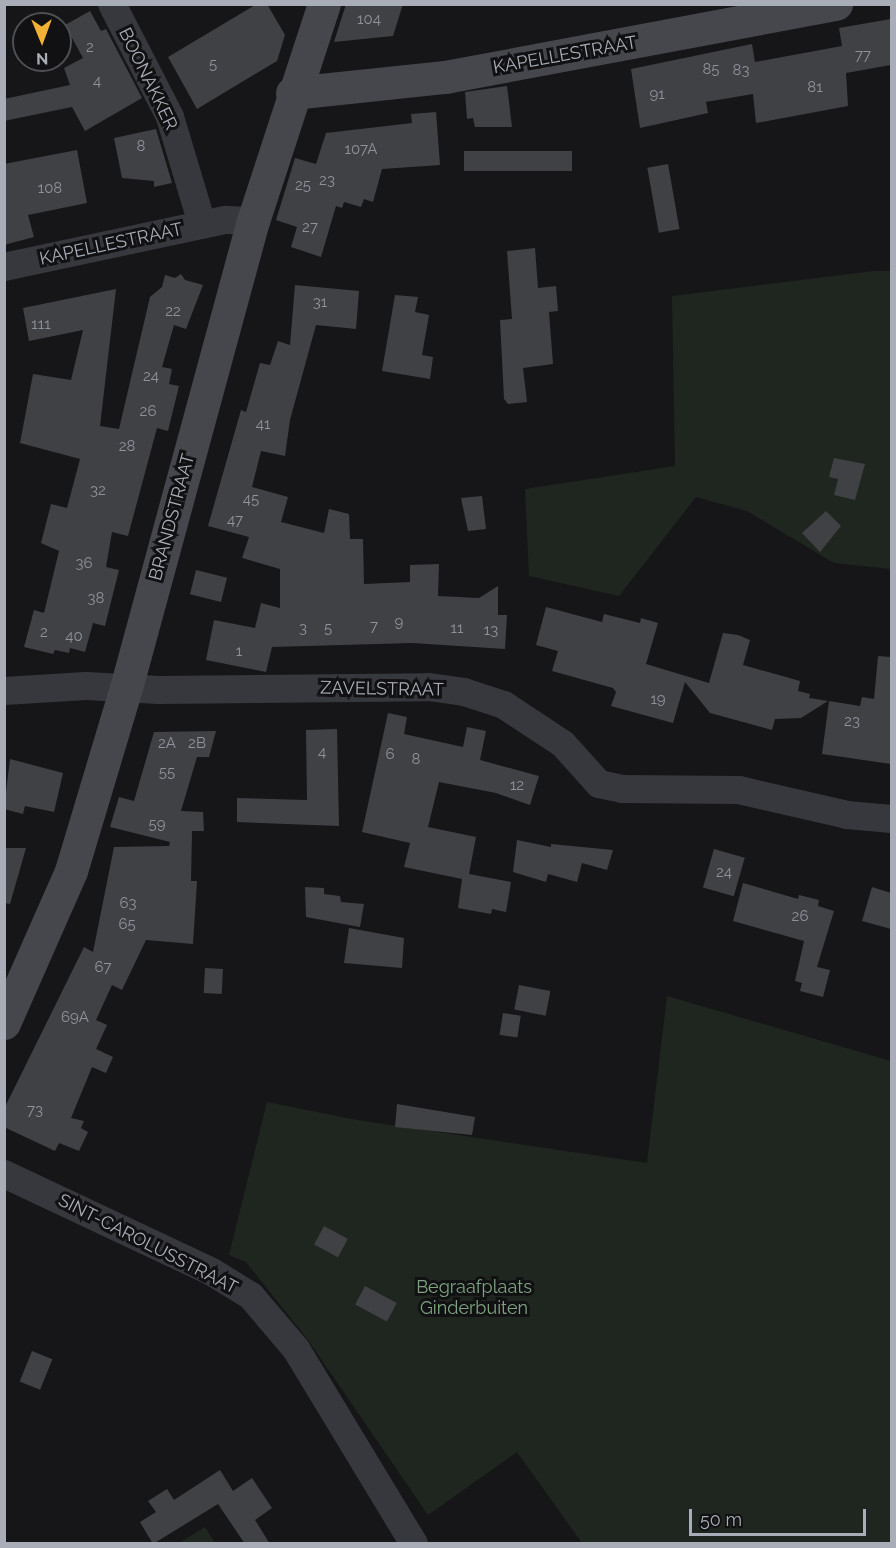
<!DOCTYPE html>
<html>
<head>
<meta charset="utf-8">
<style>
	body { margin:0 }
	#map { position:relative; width:896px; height:1548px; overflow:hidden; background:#161618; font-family:Raleway,sans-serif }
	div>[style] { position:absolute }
	.green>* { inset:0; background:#1e261f }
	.building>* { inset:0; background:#404145; transform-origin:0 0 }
	.street>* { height:28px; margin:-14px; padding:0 14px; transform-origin:14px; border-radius:14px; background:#37383d }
	.secondary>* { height:33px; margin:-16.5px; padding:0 16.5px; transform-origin:16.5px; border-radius:16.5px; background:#45474d }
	span { translate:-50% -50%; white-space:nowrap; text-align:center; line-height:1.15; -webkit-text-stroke:6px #111113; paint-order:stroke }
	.number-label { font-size:15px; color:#8e929b }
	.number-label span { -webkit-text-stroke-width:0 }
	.street-label { font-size:18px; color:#a8adb8 }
	.park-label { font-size:18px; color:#7fa381 }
	.frame { position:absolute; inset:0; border:6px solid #a8adb8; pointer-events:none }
	.north { position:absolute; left:12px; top:12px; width:60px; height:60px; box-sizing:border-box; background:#111113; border:2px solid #4d4f55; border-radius:50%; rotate:179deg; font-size:16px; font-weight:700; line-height:24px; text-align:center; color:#a8adb8 }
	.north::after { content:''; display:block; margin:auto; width:21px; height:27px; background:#f2b134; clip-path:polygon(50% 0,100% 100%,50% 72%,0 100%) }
	.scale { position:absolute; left:689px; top:1509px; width:177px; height:27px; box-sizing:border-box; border:3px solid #a8adb8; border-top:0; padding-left:8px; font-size:18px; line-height:21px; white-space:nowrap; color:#a8adb8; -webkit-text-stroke:4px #111113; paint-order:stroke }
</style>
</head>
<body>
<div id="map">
	<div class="green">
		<i style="clip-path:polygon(874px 271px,891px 271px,891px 569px,834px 563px,747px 511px,696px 497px,619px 596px,529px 576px,525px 489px,675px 466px,672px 296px)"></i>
		<i style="clip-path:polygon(667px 996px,891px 1061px,891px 1543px,582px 1543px,517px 1452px,428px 1515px,308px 1340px,246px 1262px,229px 1255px,267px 1102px,357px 1120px,647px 1163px)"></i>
		<i style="clip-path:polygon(205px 1527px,215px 1543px,179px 1543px)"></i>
	</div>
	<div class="building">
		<i style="clip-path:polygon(257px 4px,267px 4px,285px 35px,277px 61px,197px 109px,168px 57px)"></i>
		<i style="clip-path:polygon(346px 4px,403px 4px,393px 36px,334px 42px)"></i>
		<i style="clip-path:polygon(90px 11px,101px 31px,106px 29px,142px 98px,85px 131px,72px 107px,4px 121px,4px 99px,70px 85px,64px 68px,83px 58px,65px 25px)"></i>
		<i style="clip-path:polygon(891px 19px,891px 65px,846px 73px,848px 106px,756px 123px,753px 94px,706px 102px,708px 113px,640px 128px,631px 69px,752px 44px,755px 62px,842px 46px,839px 28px)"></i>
		<i style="clip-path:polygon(507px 86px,512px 127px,475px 127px,473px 118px,467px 119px,465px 92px)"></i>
		<i style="clip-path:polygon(436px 112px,440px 165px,382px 169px,373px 202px,364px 199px,361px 207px,344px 202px,342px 208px,336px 206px,321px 257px,291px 247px,297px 227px,276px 220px,295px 158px,316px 164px,326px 133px,412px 123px,411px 114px)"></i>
		<i style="clip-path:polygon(156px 129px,172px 183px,154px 187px,154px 181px,122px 178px,114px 138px)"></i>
		<i style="clip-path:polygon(77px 150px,87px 203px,28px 215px,34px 237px,4px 245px,4px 164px)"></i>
		<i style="left:572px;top:151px;width:20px;height:108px;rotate:90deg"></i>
		<i style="left:668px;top:164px;width:66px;height:21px;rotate:80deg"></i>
		<i style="clip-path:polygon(535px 248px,538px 288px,556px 286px,558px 311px,549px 312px,553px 364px,523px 368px,527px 402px,508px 404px,504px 399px,500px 320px,512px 319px,507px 251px)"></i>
		<i style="clip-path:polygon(181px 274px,185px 280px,203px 285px,186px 329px,174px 325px,162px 367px,172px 369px,169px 384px,179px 386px,168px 431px,157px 428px,128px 536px,112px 532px,106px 567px,119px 570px,105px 626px,93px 623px,85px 652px,70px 648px,69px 653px,55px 650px,53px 654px,24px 647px,34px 610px,44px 613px,59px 551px,41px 543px,51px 504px,67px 508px,80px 459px,20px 443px,33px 374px,71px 380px,83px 330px,29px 341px,23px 308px,116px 289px,100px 426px,119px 429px,150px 297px,162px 287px,165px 275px,175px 278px)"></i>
		<i style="clip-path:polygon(295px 285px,359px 291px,356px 329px,316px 325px,290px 420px,285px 456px,261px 451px,252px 487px,288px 497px,281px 522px,324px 533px,329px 509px,349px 514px,350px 539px,363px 539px,364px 584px,410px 582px,410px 565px,439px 564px,438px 596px,479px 598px,498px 586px,498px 615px,507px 615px,505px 649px,412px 643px,272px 647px,266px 672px,206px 660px,214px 620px,255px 628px,261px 603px,280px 608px,280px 569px,242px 558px,249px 537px,208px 526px,241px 410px,246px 412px,260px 363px,270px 365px,278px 341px,290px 345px)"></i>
		<i style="clip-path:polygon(395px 295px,418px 297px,415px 312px,429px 315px,422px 355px,433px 357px,430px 379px,382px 371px)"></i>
		<i style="clip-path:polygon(834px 458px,865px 464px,855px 500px,834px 495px,838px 479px,829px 477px)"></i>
		<i style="clip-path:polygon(482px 496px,486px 529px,468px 531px,461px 498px)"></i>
		<i style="clip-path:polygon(826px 511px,841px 526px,820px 552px,802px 533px)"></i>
		<i style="left:196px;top:570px;width:32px;height:25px;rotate:14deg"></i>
		<i style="clip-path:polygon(546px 607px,602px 622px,604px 614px,640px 623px,641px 618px,658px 623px,646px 664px,709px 683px,723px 633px,738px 635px,750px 640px,743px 665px,800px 681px,798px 691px,810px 694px,809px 698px,828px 701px,801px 718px,775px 719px,772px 730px,710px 713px,685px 682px,673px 723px,611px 706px,616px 692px,613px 688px,552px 671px,558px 651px,536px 645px)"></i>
		<i style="clip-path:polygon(878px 656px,891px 657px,891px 764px,822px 754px,829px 701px,860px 706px,862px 697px,874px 699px)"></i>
		<i style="clip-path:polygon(388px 713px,407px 717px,404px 734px,463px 747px,467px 727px,486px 731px,480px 760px,539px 776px,530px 805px,496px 793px,439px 782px,428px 827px,476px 837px,469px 874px,511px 882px,506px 912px,492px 909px,491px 914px,458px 908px,462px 879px,404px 867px,410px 843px,362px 832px)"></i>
		<i style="clip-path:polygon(337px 729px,339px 826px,237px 822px,237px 798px,307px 800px,306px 730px)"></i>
		<i style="clip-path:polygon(216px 731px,209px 757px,197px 757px,181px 811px,203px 812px,204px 831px,192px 831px,191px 881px,197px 881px,193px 944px,146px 940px,122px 990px,112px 985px,96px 1020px,107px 1025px,96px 1049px,113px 1057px,106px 1073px,92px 1067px,71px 1118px,84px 1121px,81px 1128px,88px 1132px,79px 1151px,59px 1143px,55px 1151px,4px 1127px,4px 1109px,84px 947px,93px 952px,114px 847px,169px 846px,170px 842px,110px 827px,119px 797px,134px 801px,154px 732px)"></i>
		<i style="clip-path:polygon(10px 759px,63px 773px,54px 812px,25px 806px,23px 814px,4px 809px)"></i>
		<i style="clip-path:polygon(517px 840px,551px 847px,551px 844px,613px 850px,607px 870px,582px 863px,577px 882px,548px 874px,546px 882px,513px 872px)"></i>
		<i style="clip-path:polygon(4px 848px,26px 848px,10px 904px,4px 903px)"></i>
		<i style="left:714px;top:849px;width:32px;height:40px;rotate:16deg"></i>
		<i style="clip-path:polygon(743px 883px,798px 899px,799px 895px,819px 900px,818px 906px,834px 911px,817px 967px,830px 970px,823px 997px,800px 991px,802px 983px,795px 981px,804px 941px,733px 921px)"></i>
		<i style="clip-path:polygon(305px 887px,324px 888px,324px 894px,340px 896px,341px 902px,364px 904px,360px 927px,306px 917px)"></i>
		<i style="clip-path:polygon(872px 887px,891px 893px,891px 929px,862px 921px)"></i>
		<i style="clip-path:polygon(349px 928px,404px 938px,402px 968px,344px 963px)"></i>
		<i style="left:205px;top:968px;width:18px;height:25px;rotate:3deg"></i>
		<i style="left:519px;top:985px;width:32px;height:25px;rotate:11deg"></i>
		<i style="left:503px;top:1013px;width:18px;height:22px;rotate:9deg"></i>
		<i style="clip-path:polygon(397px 1104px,475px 1117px,472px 1135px,395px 1127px)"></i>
		<i style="left:324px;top:1226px;width:27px;height:21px;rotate:28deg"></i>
		<i style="left:365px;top:1286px;width:36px;height:21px;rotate:28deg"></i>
		<i style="left:32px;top:1351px;width:22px;height:33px;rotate:22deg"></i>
		<i style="clip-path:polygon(220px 1470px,233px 1491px,252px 1478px,272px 1508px,255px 1520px,270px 1544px,245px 1544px,218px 1504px,153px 1544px,140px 1522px,156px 1512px,148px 1501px,167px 1489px,174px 1500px)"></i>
	</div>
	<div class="street">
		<i style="left:112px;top:4px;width:127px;rotate:62.8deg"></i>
		<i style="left:170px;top:117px;width:112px;rotate:73.3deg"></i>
		<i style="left:4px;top:267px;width:227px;rotate:-12deg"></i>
		<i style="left:226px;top:220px;width:27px;rotate:2deg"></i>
		<i style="left:4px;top:691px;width:82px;rotate:-3.5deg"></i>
		<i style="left:86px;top:686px;width:73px;rotate:3.1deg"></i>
		<i style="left:159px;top:690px;width:270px;rotate:-0.6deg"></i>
		<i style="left:429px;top:687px;width:35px;rotate:8deg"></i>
		<i style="left:464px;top:692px;width:42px;rotate:18deg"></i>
		<i style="left:504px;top:705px;width:71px;rotate:33.5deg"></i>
		<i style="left:563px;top:744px;width:54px;rotate:48deg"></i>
		<i style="left:599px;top:784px;width:24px;rotate:12deg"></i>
		<i style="left:622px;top:789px;width:117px;rotate:0.5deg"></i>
		<i style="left:739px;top:790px;width:111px;rotate:13deg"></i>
		<i style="left:847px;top:815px;width:45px;rotate:5.1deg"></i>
		<i style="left:4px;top:1174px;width:230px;rotate:25.2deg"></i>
		<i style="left:212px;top:1272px;width:46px;rotate:31.6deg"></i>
		<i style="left:251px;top:1296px;width:70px;rotate:49.7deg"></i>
		<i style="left:296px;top:1349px;width:228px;rotate:58.8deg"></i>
	</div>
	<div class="secondary">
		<i style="left:292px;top:93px;width:154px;rotate:-6deg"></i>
		<i style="left:445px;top:77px;width:398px;rotate:-10.6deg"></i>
		<i style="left:4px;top:1023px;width:166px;rotate:-66.2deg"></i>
		<i style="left:71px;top:871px;width:191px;rotate:-73.3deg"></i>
		<i style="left:126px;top:688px;width:484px;rotate:-74.8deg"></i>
		<i style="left:253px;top:221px;width:228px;rotate:-71.9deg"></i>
	</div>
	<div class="number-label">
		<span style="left:369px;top:20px">104</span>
		<span style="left:90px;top:48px">2</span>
		<span style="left:863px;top:56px">77</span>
		<span style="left:213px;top:65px">5</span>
		<span style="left:711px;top:70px">85</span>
		<span style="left:741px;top:71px">83</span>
		<span style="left:97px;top:82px">4</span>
		<span style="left:815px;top:88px">81</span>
		<span style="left:657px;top:95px">91</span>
		<span style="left:141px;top:147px">8</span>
		<span style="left:361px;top:150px">107A</span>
		<span style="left:327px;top:181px">23</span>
		<span style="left:303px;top:186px">25</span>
		<span style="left:50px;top:189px">108</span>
		<span style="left:310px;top:228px">27</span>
		<span style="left:320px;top:303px">31</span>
		<span style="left:173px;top:312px">22</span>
		<span style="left:41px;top:325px">111</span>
		<span style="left:151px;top:377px">24</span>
		<span style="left:148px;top:412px">26</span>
		<span style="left:263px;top:425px">41</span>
		<span style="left:127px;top:447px">28</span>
		<span style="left:98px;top:491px">32</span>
		<span style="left:251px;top:500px">45</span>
		<span style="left:235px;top:521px">47</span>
		<span style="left:84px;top:564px">36</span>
		<span style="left:96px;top:599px">38</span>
		<span style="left:399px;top:623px">9</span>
		<span style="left:374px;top:627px">7</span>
		<span style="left:303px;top:629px">3</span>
		<span style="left:328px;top:629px">5</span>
		<span style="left:457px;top:629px">11</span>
		<span style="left:491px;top:631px">13</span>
		<span style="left:44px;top:633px">2</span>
		<span style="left:74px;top:637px">40</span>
		<span style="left:239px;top:652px">1</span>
		<span style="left:658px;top:700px">19</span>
		<span style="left:852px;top:722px">23</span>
		<span style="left:167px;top:744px">2A</span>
		<span style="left:197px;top:744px">2B</span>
		<span style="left:322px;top:753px">4</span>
		<span style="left:390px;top:755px">6</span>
		<span style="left:416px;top:760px">8</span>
		<span style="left:167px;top:773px">55</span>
		<span style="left:517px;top:786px">12</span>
		<span style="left:157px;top:825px">59</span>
		<span style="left:724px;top:873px">24</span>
		<span style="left:128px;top:904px">63</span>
		<span style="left:800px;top:917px">26</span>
		<span style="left:127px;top:925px">65</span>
		<span style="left:103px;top:968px">67</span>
		<span style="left:75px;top:1018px">69A</span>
		<span style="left:35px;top:1111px">73</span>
	</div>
	<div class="street-label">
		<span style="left:565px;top:55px;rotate:-10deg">KAPELLESTRAAT</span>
		<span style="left:148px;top:79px;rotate:64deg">BOONAKKER</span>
		<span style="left:111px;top:244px;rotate:-12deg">KAPELLESTRAAT</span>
		<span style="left:172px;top:517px;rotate:-75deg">BRANDSTRAAT</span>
		<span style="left:382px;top:689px;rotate:1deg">ZAVELSTRAAT</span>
		<span style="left:148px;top:1244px;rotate:27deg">SINT-CAROLUSSTRAAT</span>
	</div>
	<div class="park-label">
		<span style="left:474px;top:1298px">Begraafplaats<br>Ginderbuiten</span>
	</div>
	<div class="frame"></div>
	<div class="north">N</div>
	<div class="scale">50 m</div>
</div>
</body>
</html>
